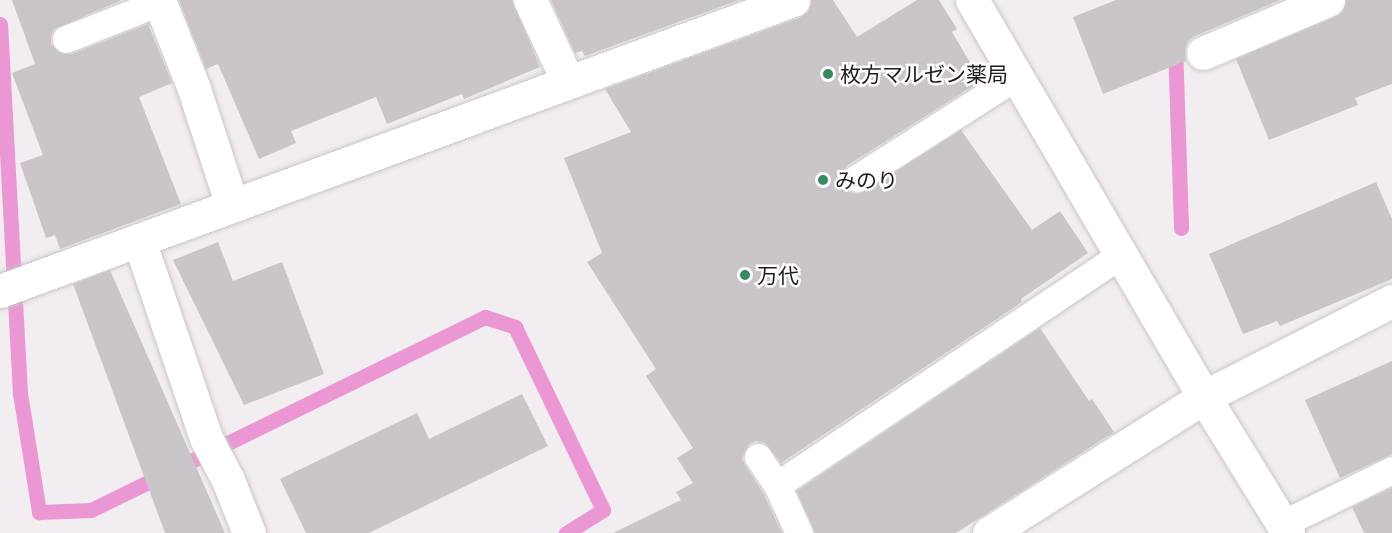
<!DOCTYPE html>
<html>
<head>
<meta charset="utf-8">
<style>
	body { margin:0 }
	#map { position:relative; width:1392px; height:533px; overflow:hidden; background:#f2edf0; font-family:"Titillium Web","Noto Sans JP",sans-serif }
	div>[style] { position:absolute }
	.stream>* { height:15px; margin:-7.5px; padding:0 7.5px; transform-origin:7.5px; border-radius:7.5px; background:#eb97d4 }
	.building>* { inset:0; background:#cac5c9 }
	.roads { filter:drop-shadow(0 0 2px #cac6c9) drop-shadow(0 0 2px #cac6c9) }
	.lane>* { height:27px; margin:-13.5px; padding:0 13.5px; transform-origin:13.5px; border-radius:13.5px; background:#fff }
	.street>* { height:33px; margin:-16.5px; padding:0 16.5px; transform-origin:16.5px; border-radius:16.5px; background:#fff }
	.secondary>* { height:33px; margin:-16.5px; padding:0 16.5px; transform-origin:16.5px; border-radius:16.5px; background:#fff }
	.dots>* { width:16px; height:16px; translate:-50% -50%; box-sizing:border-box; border:3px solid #fffbfd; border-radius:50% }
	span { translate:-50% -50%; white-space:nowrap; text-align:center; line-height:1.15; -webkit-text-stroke:5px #fffbfd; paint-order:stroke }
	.poi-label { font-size:21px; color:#1e1c1d }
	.left { translate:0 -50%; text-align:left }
</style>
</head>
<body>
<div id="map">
	<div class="stream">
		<i style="left:0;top:24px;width:370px;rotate:86.9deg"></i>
		<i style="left:20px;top:393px;width:121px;rotate:80.9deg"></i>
		<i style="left:39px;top:512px;width:52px;rotate:-2.2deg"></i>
		<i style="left:91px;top:510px;width:439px;rotate:-26.1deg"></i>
		<i style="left:485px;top:317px;width:32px;rotate:18deg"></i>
		<i style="left:515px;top:327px;width:203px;rotate:64.3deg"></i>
		<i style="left:603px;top:510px;width:44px;rotate:148.1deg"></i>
		<i style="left:1175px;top:45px;width:183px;rotate:88.1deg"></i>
	</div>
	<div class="building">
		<i style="clip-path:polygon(12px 0,122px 0,54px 29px,51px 36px,51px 44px,63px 54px,72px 54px,148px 24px,172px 83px,139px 97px,181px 204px,60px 249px,55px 235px,46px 238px,20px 163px,43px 155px,12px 73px,35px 64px)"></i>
		<i style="clip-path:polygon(179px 0,512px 0,540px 67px,464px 99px,462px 94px,387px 124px,376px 97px,291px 131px,296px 143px,259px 159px,218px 64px,206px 69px)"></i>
		<i style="clip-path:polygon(551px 0,739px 0,585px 56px,582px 51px,575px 53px)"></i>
		<i style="clip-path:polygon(811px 0,833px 0,857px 37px,917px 0,939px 0,957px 29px,952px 32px,981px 81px,848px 165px,843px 171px,841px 179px,849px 192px,857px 194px,865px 191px,961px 130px,1032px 230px,1060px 211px,1088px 253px,1021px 299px,1022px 302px,781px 463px,765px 443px,756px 441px,749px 444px,742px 458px,745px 465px,763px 493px,782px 533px,613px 533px,681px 500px,676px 492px,693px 483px,677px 458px,693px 448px,646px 376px,656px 369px,587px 262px,602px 253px,564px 158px,631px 132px,605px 89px,799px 18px,808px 12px)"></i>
		<i style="clip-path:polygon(1116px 0,1280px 0,1195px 36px,1188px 41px,1185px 50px,1186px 61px,1103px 94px,1073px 17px)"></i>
		<i style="clip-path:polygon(1346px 0,1392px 0,1392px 84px,1355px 98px,1358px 105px,1269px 140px,1236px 59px,1335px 17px,1343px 11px)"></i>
		<i style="clip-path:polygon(1376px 182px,1392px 219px,1392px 279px,1280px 326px,1277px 321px,1243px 334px,1209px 254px)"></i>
		<i style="clip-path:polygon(218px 242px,233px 281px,282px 262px,324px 374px,244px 405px,173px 260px)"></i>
		<i style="clip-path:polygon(110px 270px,225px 533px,165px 533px,73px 284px)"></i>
		<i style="clip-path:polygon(1040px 328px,1089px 401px,1092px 399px,1114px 432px,956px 533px,815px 533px,797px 491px)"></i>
		<i style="clip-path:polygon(1392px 361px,1392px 454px,1340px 478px,1305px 400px)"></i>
		<i style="clip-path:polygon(522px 394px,548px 446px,369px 533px,306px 533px,280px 479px,417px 413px,429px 439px)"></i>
		<i style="clip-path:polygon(1392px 488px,1392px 533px,1364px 533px,1352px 507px)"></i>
	</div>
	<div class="roads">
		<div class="lane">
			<i style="left:66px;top:39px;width:101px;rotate:-21.5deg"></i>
			<i style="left:857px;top:178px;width:190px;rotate:-32.5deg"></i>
			<i style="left:758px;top:457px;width:34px;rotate:56deg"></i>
			<i style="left:777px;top:485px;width:53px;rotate:65.4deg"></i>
			<i style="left:777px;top:485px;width:415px;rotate:-33.8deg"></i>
			<i style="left:1282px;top:524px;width:123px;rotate:-26.1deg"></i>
		</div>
		<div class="street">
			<i style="left:159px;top:0;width:96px;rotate:68.5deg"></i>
			<i style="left:194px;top:89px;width:122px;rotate:71.9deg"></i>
			<i style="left:530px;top:0;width:90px;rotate:65.1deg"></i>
			<i style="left:1203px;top:53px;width:136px;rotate:-23deg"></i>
			<i style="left:139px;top:240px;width:209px;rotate:71.3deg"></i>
			<i style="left:206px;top:438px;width:47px;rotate:62.4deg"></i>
			<i style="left:228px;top:480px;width:57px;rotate:68.4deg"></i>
			<i style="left:0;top:291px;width:845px;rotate:-20.15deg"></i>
			<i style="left:989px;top:533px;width:254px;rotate:-32.3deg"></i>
			<i style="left:1204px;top:397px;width:211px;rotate:-27.1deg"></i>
		</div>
		<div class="secondary">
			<i style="left:972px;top:0;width:460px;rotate:59.7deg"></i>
			<i style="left:1204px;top:397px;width:160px;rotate:58.3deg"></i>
		</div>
	</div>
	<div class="dots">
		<i style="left:828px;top:74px;background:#358b5e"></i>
		<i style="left:823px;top:180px;background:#358b5e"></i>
		<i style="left:745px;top:275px;background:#358b5e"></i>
	</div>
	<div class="poi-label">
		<span class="left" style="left:840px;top:74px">枚方マルゼン薬局</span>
		<span class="left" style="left:835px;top:180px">みのり</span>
		<span class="left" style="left:757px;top:275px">万代</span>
	</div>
</div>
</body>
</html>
